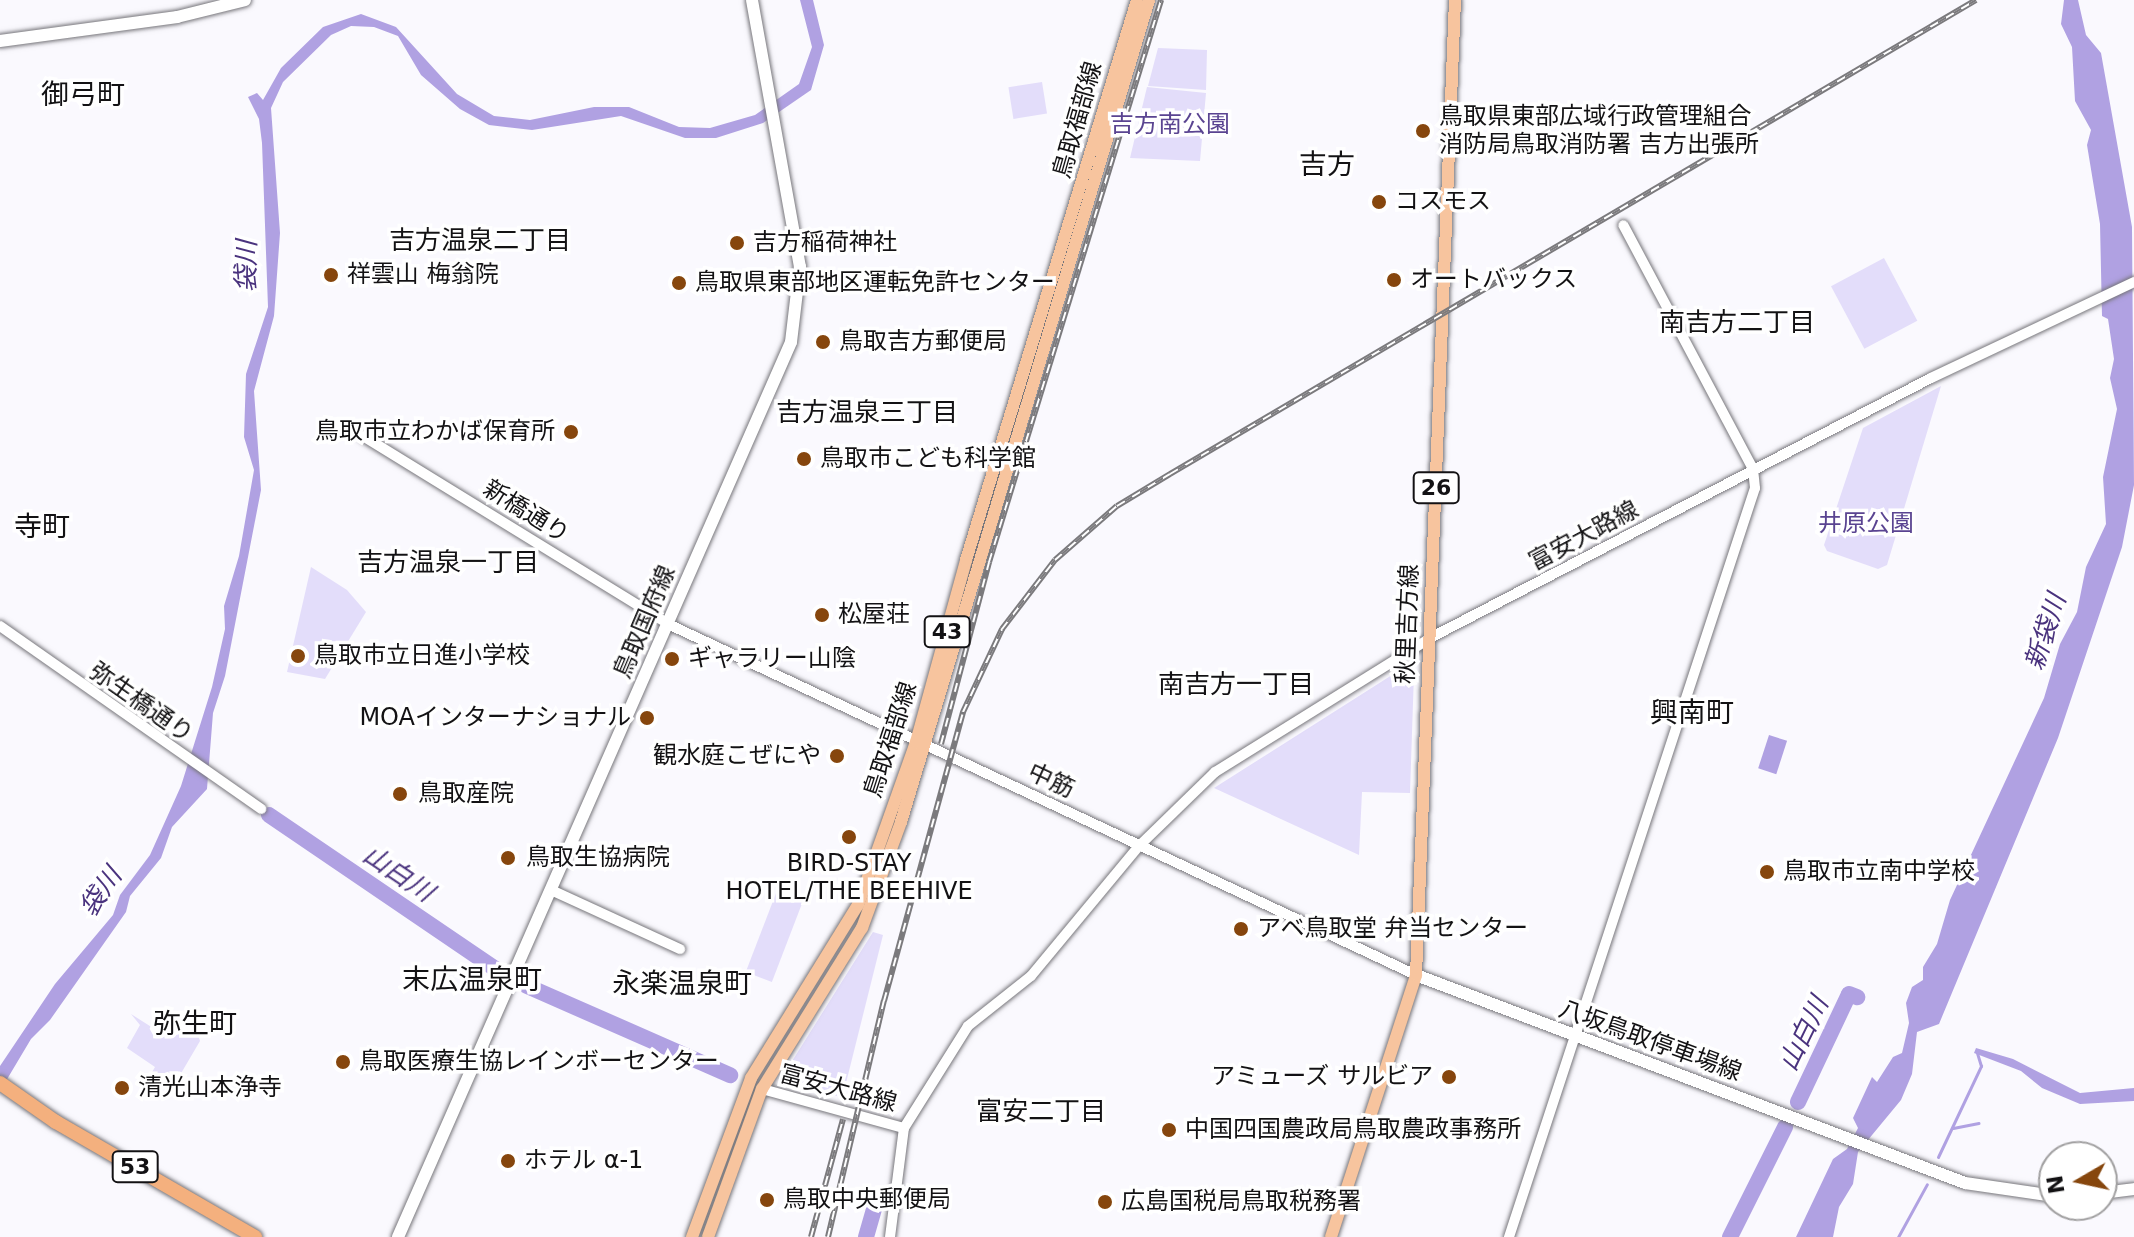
<!DOCTYPE html>
<html>
<head>
<meta charset="utf-8">
<style>
	body { margin:0 }
	#map { position:relative; width:2134px; height:1237px; overflow:hidden; background:#faf9fe; font-family:"DejaVu Sans","Noto Sans JP",sans-serif }
	div>[style] { position:absolute }
	.green>* { inset:0; background:#e3ddfa; transform-origin:0 0 }
	.water>* { inset:0; background:#b0a1e2; transform-origin:0 0 }
	.stream>* { height:3px; margin:-1.5px; padding:0 1.5px; transform-origin:1.5px; border-radius:1.5px; background:#b0a1e2 }
	.river>* { height:16px; margin:-8px; padding:0 8px; transform-origin:8px; border-radius:8px; background:#b0a1e2 }
	.roads { filter:drop-shadow(0 0 2px #77767b) drop-shadow(0 0 2px #77767b) }
	.tertiary>* { height:10px; margin:-5px; padding:0 5px; transform-origin:5px; border-radius:5px; background:#fff }
	.secondary>* { height:12px; margin:-6px; padding:0 6px; transform-origin:6px; border-radius:6px; background:#fff }
	.primary>* { height:12px; margin:-6px; padding:0 6px; transform-origin:6px; border-radius:6px; background:#f7c49e }
	.trunk>* { height:14px; margin:-7px; padding:0 7px; transform-origin:7px; border-radius:7px; background:#f4b07e }
	.rail>* { height:6px; margin-top:-3px; transform-origin:0; background:repeating-linear-gradient(90deg,#fff 0 9px,#7b7a7d 0 18px); box-sizing:border-box; border-block:2px solid #7b7a7d }
	.dots>* { width:22px; height:22px; translate:-50% -50%; box-sizing:border-box; border:4px solid #fff; border-radius:50% }
	span { translate:-50% -50%; white-space:nowrap; text-align:center; line-height:1.15; -webkit-text-stroke:7px #fff; paint-order:stroke }
	.shield-label span { padding:2px 6px; background:#fff; border:2px solid; border-radius:6px; -webkit-text-stroke-width:0 }
	.shield-label { font-size:22px; color:#131214; font-weight:700 }
	.poi-label { font-size:24px; color:#131214 }
	.left { translate:0 -50%; text-align:left }
	.right { translate:-100% -50%; text-align:right }
	.street-label { font-size:24px; color:#131214 }
	.park-label { font-size:24px; color:#5a4491 }
	.neighbourhood-label { font-size:26px; color:#131214 }
	.water-label { font-size:26px; color:#4a337e; font-style:italic }
	.quarter-label { font-size:28px; color:#131214 }
	.north { position:absolute; left:2038px; top:1141px; width:80px; height:80px; box-sizing:border-box; background:#fff; border:2px solid #a1a0a1; border-radius:50%; rotate:261deg; font-size:22px; font-weight:700; line-height:32px; text-align:center; color:#131214 }
	.north::after { content:''; display:block; margin:auto; width:28px; height:36px; background:#86460d; clip-path:polygon(50% 0,100% 100%,50% 72%,0 100%) }
</style>
</head>
<body>
<div id="map">
	<div class="green">
		<i style="clip-path:polygon(1158px 48px,1207px 50px,1206px 90px,1148px 86px)"></i>
		<i style="left:1042px;top:82px;width:32px;height:34px;rotate:81deg"></i>
		<i style="clip-path:polygon(1147px 87px,1206px 93px,1200px 161px,1130px 158px)"></i>
		<i style="left:1884px;top:258px;width:71px;height:60px;rotate:62deg"></i>
		<i style="clip-path:polygon(1941px 386px,1887px 565px,1878px 569px,1827px 551px,1824px 545px,1863px 428px)"></i>
		<i style="clip-path:polygon(311px 567px,347px 590px,366px 612px,325px 679px,287px 672px)"></i>
		<i style="clip-path:polygon(1403px 668px,1414px 673px,1410px 793px,1362px 792px,1359px 855px,1214px 788px)"></i>
		<i style="left:778px;top:888px;width:28px;height:90px;rotate:21deg"></i>
		<i style="clip-path:polygon(873px 932px,883px 935px,846px 1083px,840px 1082px,837px 1096px,794px 1082px,789px 1066px)"></i>
		<i style="clip-path:polygon(131px 1014px,164px 1035px,175px 1021px,198px 1035px,200px 1041px,173px 1087px,151px 1074px,155px 1067px,127px 1048px,140px 1025px)"></i>
	</div>
	<div class="water">
		<i style="clip-path:polygon(800px 0,813px 0,824px 45px,811px 90px,763px 123px,716px 138px,685px 138px,621px 116px,532px 130px,489px 125px,460px 109px,421px 75px,398px 36px,374px 27px,351px 26px,331px 35px,283px 82px,271px 108px,280px 233px,274px 316px,254px 391px,261px 490px,225px 676px,213px 713px,207px 789px,172px 827px,161px 858px,130px 896px,126px 912px,50px 1020px,31px 1039px,0 1091px,0 1066px,55px 984px,113px 915px,120px 895px,150px 855px,181px 786px,212px 687px,225px 629px,224px 606px,239px 556px,254px 470px,244px 437px,246px 374px,268px 307px,262px 143px,259px 119px,248px 97px,257px 93px,263px 100px,281px 68px,323px 27px,361px 14px,396px 27px,457px 94px,494px 116px,530px 120px,594px 107px,629px 107px,679px 127px,710px 128px,755px 115px,799px 84px,812px 47px)"></i>
		<i style="clip-path:polygon(2064px 0,2078px 0,2086px 35px,2101px 53px,2132px 227px,2134px 485px,2122px 547px,2058px 738px,1939px 1024px,1917px 1032px,1912px 1074px,1901px 1100px,1858px 1152px,1853px 1184px,1839px 1207px,1833px 1237px,1796px 1237px,1833px 1159px,1847px 1149px,1858px 1128px,1853px 1118px,1872px 1077px,1877px 1082px,1893px 1057px,1902px 1053px,1909px 1023px,1906px 1003px,1912px 987px,1923px 980px,1923px 967px,1937px 944px,1950px 900px,2044px 698px,2060px 644px,2077px 612px,2086px 567px,2106px 524px,2103px 477px,2117px 409px,2110px 378px,2114px 359px,2108px 319px,2102px 316px,2100px 224px,2087px 145px,2091px 130px,2075px 101px,2072px 47px,2061px 24px)"></i>
		<i style="left:1769px;top:735px;width:19px;height:35px;rotate:18deg"></i>
		<i style="clip-path:polygon(1976px 1048px,2013px 1059px,2080px 1093px,2134px 1088px,2134px 1101px,2080px 1104px,2042px 1088px,2021px 1071px,1974px 1053px)"></i>
	</div>
	<div class="stream">
		<i style="left:1953px;top:1128px;width:26px;rotate:-11deg"></i>
		<i style="left:1938px;top:1157px;width:101px;rotate:-64.7deg"></i>
		<i style="left:1981px;top:1066px;width:14px;rotate:-107deg"></i>
		<i style="left:1898px;top:1237px;width:60px;rotate:-61.3deg"></i>
	</div>
	<div class="river">
		<i style="left:269px;top:815px;width:279px;rotate:34.2deg"></i>
		<i style="left:527px;top:986px;width:222px;rotate:23.7deg"></i>
		<i style="left:1798px;top:1102px;width:119px;rotate:-64.7deg"></i>
		<i style="left:1849px;top:994px;width:9px;rotate:21deg"></i>
		<i style="left:866px;top:1237px;width:29px;rotate:-74deg"></i>
		<i style="left:1730px;top:1237px;width:123px;rotate:-63.4deg"></i>
	</div>
	<div class="roads">
		<div class="tertiary">
			<i style="left:363px;top:436px;width:358px;rotate:31.6deg"></i>
			<i style="left:668px;top:624px;width:826px;rotate:25.14deg"></i>
			<i style="left:0;top:626px;width:319px;rotate:35deg"></i>
			<i style="left:551px;top:890px;width:142px;rotate:24.6deg"></i>
			<i style="left:762px;top:1089px;width:147px;rotate:15.4deg"></i>
			<i style="left:890px;top:1237px;width:110px;rotate:-82.7deg"></i>
			<i style="left:904px;top:1128px;width:120px;rotate:-57.9deg"></i>
			<i style="left:968px;top:1026px;width:80px;rotate:-38.4deg"></i>
			<i style="left:1031px;top:976px;width:169px;rotate:-50.3deg"></i>
			<i style="left:1139px;top:846px;width:106px;rotate:-44.2deg"></i>
			<i style="left:1215px;top:772px;width:253px;rotate:-31.9deg"></i>
			<i style="left:1430px;top:638px;width:564px;rotate:-27.43deg"></i>
			<i style="left:1931px;top:378px;width:225px;rotate:-25.3deg"></i>
			<i style="left:1509px;top:1237px;width:788px;rotate:-71.82deg"></i>
			<i style="left:1755px;top:488px;width:19px;rotate:-96deg"></i>
			<i style="left:1753px;top:469px;width:276px;rotate:-118deg"></i>
		</div>
		<div class="secondary">
			<i style="left:0;top:41px;width:179px;rotate:-7.7deg"></i>
			<i style="left:177px;top:17px;width:70px;rotate:-14deg"></i>
			<i style="left:1416px;top:975px;width:587px;rotate:20.75deg"></i>
			<i style="left:1965px;top:1183px;width:90px;rotate:8.3deg"></i>
			<i style="left:2102px;top:1193px;width:32px;rotate:-7deg"></i>
			<i style="left:398px;top:1237px;width:977px;rotate:-66.29deg"></i>
			<i style="left:791px;top:342px;width:76px;rotate:-83.2deg"></i>
			<i style="left:800px;top:267px;width:271px;rotate:-100.2deg"></i>
		</div>
		<div class="primary">
			<i style="left:692px;top:1237px;width:170px;rotate:-69.6deg"></i>
			<i style="left:751px;top:1078px;width:203px;rotate:-58.3deg"></i>
			<i style="left:858px;top:905px;width:173px;rotate:-70.4deg"></i>
			<i style="left:916px;top:742px;width:189px;rotate:-74.6deg"></i>
			<i style="left:966px;top:560px;width:586px;rotate:-73.02deg"></i>
			<i style="left:708px;top:1237px;width:158px;rotate:-70deg"></i>
			<i style="left:762px;top:1089px;width:190px;rotate:-58.2deg"></i>
			<i style="left:862px;top:928px;width:113px;rotate:-69.8deg"></i>
			<i style="left:901px;top:822px;width:859px;rotate:-73.21deg"></i>
			<i style="left:1331px;top:1237px;width:275px;rotate:-72deg"></i>
			<i style="left:1416px;top:975px;width:976px;rotate:-87.71deg"></i>
		</div>
		<div class="trunk">
			<i style="left:0;top:1083px;width:68px;rotate:34.9deg"></i>
			<i style="left:56px;top:1122px;width:230px;rotate:30deg"></i>
		</div>
	</div>
	<div class="rail">
		<i style="left:941px;top:744px;width:188px;rotate:-75.2deg"></i>
		<i style="left:989px;top:562px;width:588px;rotate:-72.98deg"></i>
		<i style="left:811px;top:1237px;width:122px;rotate:-74.8deg"></i>
		<i style="left:828px;top:1237px;width:243px;rotate:-76.7deg"></i>
		<i style="left:884px;top:1001px;width:300px;rotate:-74.7deg"></i>
		<i style="left:963px;top:712px;width:92px;rotate:-64.8deg"></i>
		<i style="left:1002px;top:629px;width:87px;rotate:-52.5deg"></i>
		<i style="left:1055px;top:560px;width:82px;rotate:-41.1deg"></i>
		<i style="left:1117px;top:506px;width:62px;rotate:-31.1deg"></i>
		<i style="left:1170px;top:474px;width:935px;rotate:-30.46deg"></i>
	</div>
	<div class="dots">
		<i style="left:1423px;top:131px;background:#86460d"></i>
		<i style="left:1379px;top:202px;background:#86460d"></i>
		<i style="left:737px;top:243px;background:#86460d"></i>
		<i style="left:331px;top:275px;background:#86460d"></i>
		<i style="left:1394px;top:280px;background:#86460d"></i>
		<i style="left:679px;top:283px;background:#86460d"></i>
		<i style="left:823px;top:342px;background:#86460d"></i>
		<i style="left:571px;top:432px;background:#86460d"></i>
		<i style="left:804px;top:459px;background:#86460d"></i>
		<i style="left:822px;top:615px;background:#86460d"></i>
		<i style="left:298px;top:656px;background:#86460d"></i>
		<i style="left:672px;top:659px;background:#86460d"></i>
		<i style="left:647px;top:718px;background:#86460d"></i>
		<i style="left:837px;top:756px;background:#86460d"></i>
		<i style="left:400px;top:794px;background:#86460d"></i>
		<i style="left:849px;top:837px;background:#86460d"></i>
		<i style="left:508px;top:858px;background:#86460d"></i>
		<i style="left:1767px;top:872px;background:#86460d"></i>
		<i style="left:1241px;top:929px;background:#86460d"></i>
		<i style="left:343px;top:1062px;background:#86460d"></i>
		<i style="left:1449px;top:1077px;background:#86460d"></i>
		<i style="left:122px;top:1088px;background:#86460d"></i>
		<i style="left:1169px;top:1130px;background:#86460d"></i>
		<i style="left:508px;top:1161px;background:#86460d"></i>
		<i style="left:767px;top:1200px;background:#86460d"></i>
		<i style="left:1105px;top:1202px;background:#86460d"></i>
	</div>
	<div class="shield-label">
		<span style="left:1436px;top:488px">26</span>
		<span style="left:947px;top:632px">43</span>
		<span style="left:135px;top:1167px">53</span>
	</div>
	<div class="poi-label">
		<span class="left" style="left:1439px;top:131px">鳥取県東部広域行政管理組合<br>消防局鳥取消防署 吉方出張所</span>
		<span class="left" style="left:1395px;top:202px">コスモス</span>
		<span class="left" style="left:753px;top:243px">吉方稲荷神社</span>
		<span class="left" style="left:347px;top:275px">祥雲山 梅翁院</span>
		<span class="left" style="left:1410px;top:280px">オートバックス</span>
		<span class="left" style="left:695px;top:283px">鳥取県東部地区運転免許センター</span>
		<span class="left" style="left:839px;top:342px">鳥取吉方郵便局</span>
		<span class="right" style="left:555px;top:432px">鳥取市立わかば保育所</span>
		<span class="left" style="left:820px;top:459px">鳥取市こども科学館</span>
		<span class="left" style="left:838px;top:615px">松屋荘</span>
		<span class="left" style="left:314px;top:656px">鳥取市立日進小学校</span>
		<span class="left" style="left:688px;top:659px">ギャラリー山陰</span>
		<span class="right" style="left:631px;top:718px">MOAインターナショナル</span>
		<span class="right" style="left:821px;top:756px">観水庭こぜにや</span>
		<span class="left" style="left:418px;top:794px">鳥取産院</span>
		<span class="left" style="left:526px;top:858px">鳥取生協病院</span>
		<span style="left:849px;top:878px">BIRD-STAY<br>HOTEL/THE BEEHIVE</span>
		<span class="left" style="left:1783px;top:872px">鳥取市立南中学校</span>
		<span class="left" style="left:1257px;top:929px">アベ鳥取堂 弁当センター</span>
		<span class="left" style="left:359px;top:1062px">鳥取医療生協レインボーセンター</span>
		<span class="right" style="left:1433px;top:1077px">アミューズ サルビア</span>
		<span class="left" style="left:138px;top:1088px">清光山本浄寺</span>
		<span class="left" style="left:1185px;top:1130px">中国四国農政局鳥取農政事務所</span>
		<span class="left" style="left:524px;top:1161px">ホテル α-1</span>
		<span class="left" style="left:783px;top:1200px">鳥取中央郵便局</span>
		<span class="left" style="left:1121px;top:1202px">広島国税局鳥取税務署</span>
	</div>
	<div class="street-label">
		<span style="left:1078px;top:120px;rotate:-74deg">鳥取福部線</span>
		<span style="left:526px;top:512px;rotate:32deg">新橋通り</span>
		<span style="left:1584px;top:536px;rotate:-28deg">富安大路線</span>
		<span style="left:645px;top:622px;rotate:-67deg">鳥取国府線</span>
		<span style="left:1408px;top:624px;rotate:-88deg">秋里吉方線</span>
		<span style="left:141px;top:703px;rotate:35deg">弥生橋通り</span>
		<span style="left:891px;top:740px;rotate:-72deg">鳥取福部線</span>
		<span style="left:1051px;top:781px;rotate:25deg">中筋</span>
		<span style="left:1650px;top:1041px;rotate:20deg">八坂鳥取停車場線</span>
		<span style="left:838px;top:1089px;rotate:15deg">富安大路線</span>
	</div>
	<div class="park-label">
		<span style="left:1170px;top:125px">吉方南公園</span>
		<span style="left:1866px;top:524px">井原公園</span>
	</div>
	<div class="neighbourhood-label">
		<span style="left:480px;top:241px">吉方温泉二丁目</span>
		<span style="left:1737px;top:323px">南吉方二丁目</span>
		<span style="left:867px;top:413px">吉方温泉三丁目</span>
		<span style="left:448px;top:563px">吉方温泉一丁目</span>
		<span style="left:1236px;top:685px">南吉方一丁目</span>
		<span style="left:1041px;top:1112px">富安二丁目</span>
	</div>
	<div class="water-label">
		<span style="left:247px;top:266px;rotate:-89deg">袋川</span>
		<span style="left:2046px;top:632px;rotate:-72deg">新袋川</span>
		<span style="left:398px;top:874px;rotate:34deg">山白川</span>
		<span style="left:101px;top:892px;rotate:-55deg">袋川</span>
		<span style="left:1804px;top:1034px;rotate:-64deg">山白川</span>
	</div>
	<div class="quarter-label">
		<span style="left:83px;top:95px">御弓町</span>
		<span style="left:1327px;top:165px">吉方</span>
		<span style="left:42px;top:527px">寺町</span>
		<span style="left:1692px;top:713px">興南町</span>
		<span style="left:472px;top:980px">末広温泉町</span>
		<span style="left:682px;top:984px">永楽温泉町</span>
		<span style="left:195px;top:1024px">弥生町</span>
	</div>
	<div class="north">N</div>
</div>
</body>
</html>
